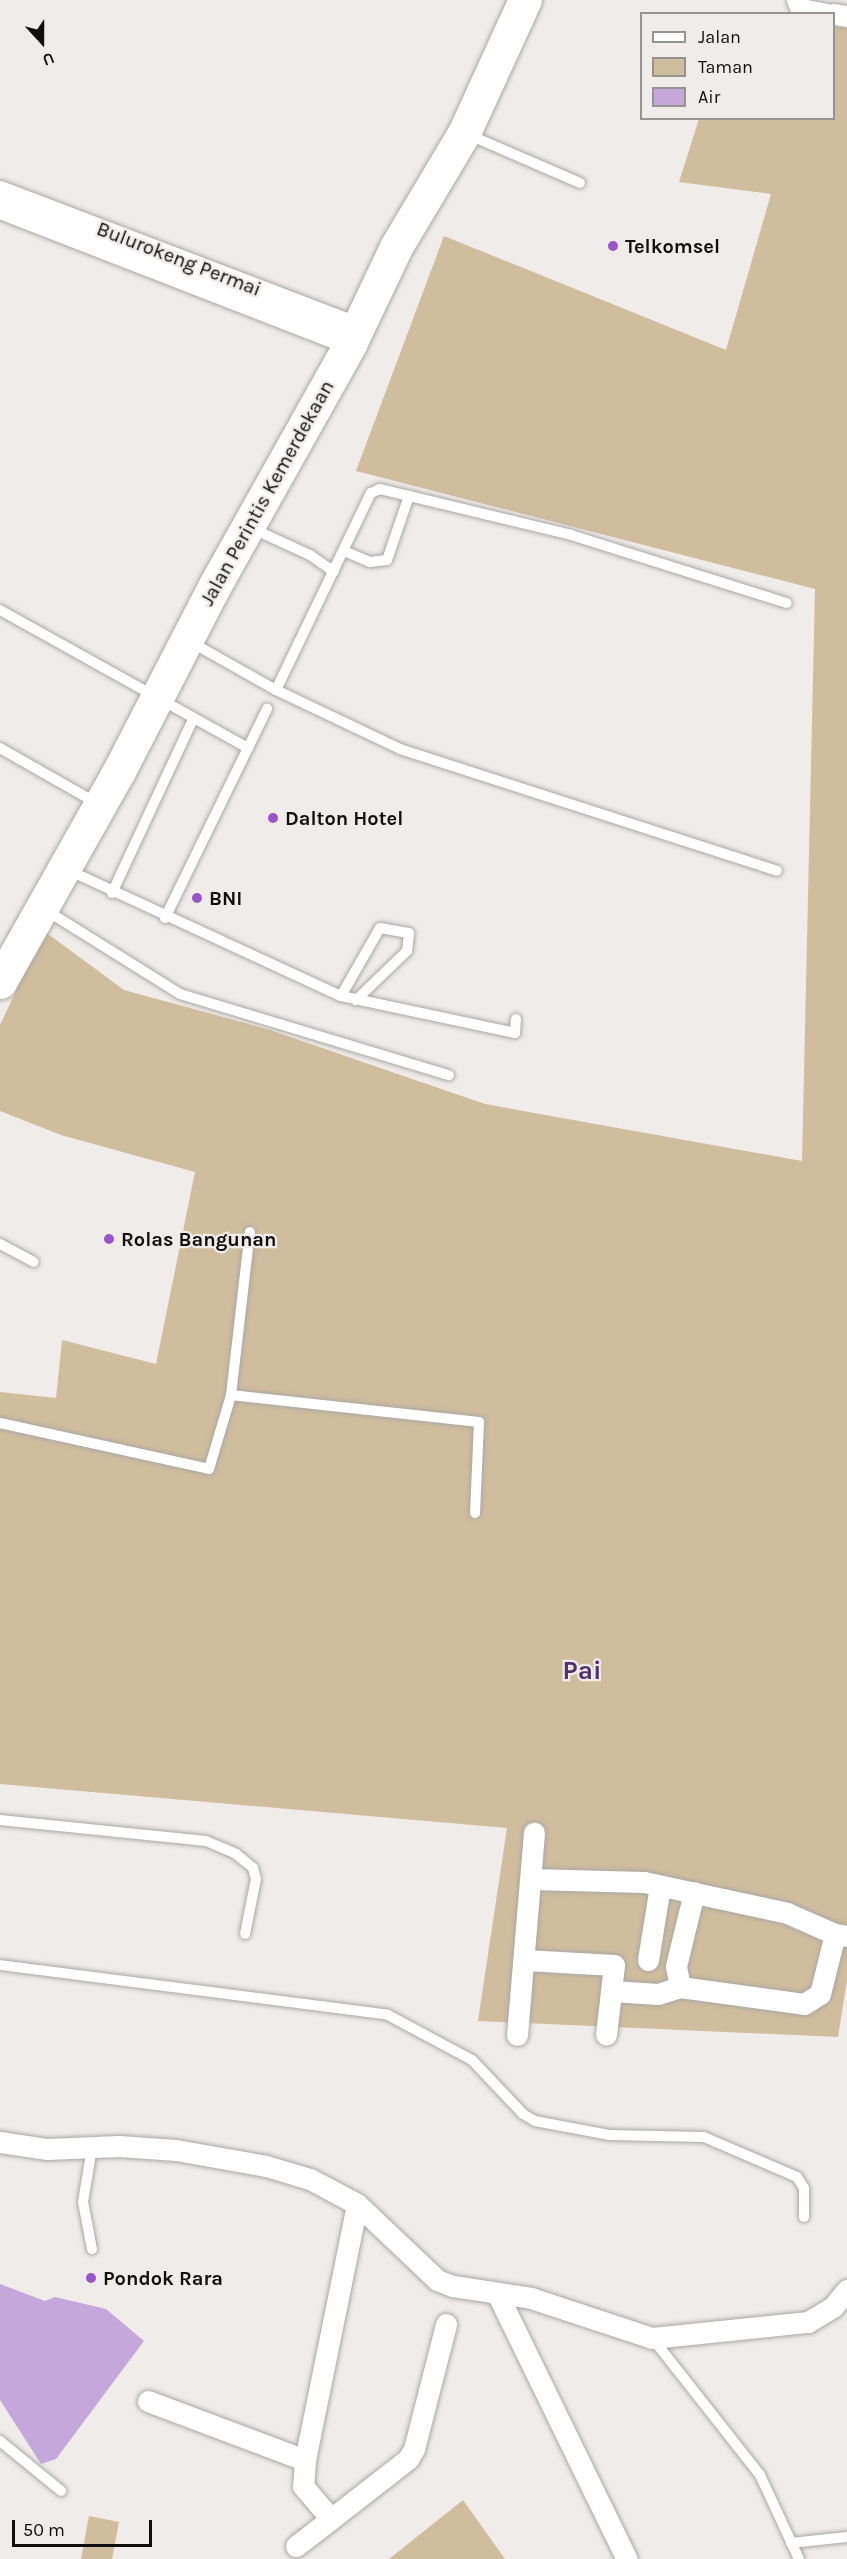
<!DOCTYPE html>
<html>
<head>
<meta charset="utf-8">
<style>
	body { margin:0 }
	#map { position:relative; width:847px; height:2559px; overflow:hidden; background:#efece9; font-family:Karla,sans-serif }
	div>[style] { position:absolute }
	.green>* { inset:0; background:#d0bd9e }
	.water>* { inset:0; background:#c4a8db }
	.roads { filter:drop-shadow(0 0 2px #aaa8a4) drop-shadow(0 0 2px #aaa8a4) }
	.lane>* { height:10px; margin:-5px; padding:0 5px; transform-origin:5px; border-radius:5px; background:#fff }
	.street>* { height:21px; margin:-10.5px; padding:0 10.5px; transform-origin:10.5px; border-radius:10.5px; background:#fff }
	.highway>* { height:33px; margin:-16.5px; padding:0 16.5px; transform-origin:16.5px; border-radius:16.5px; background:#fff }
	.dots>* { width:16px; height:16px; translate:-50% -50%; box-sizing:border-box; border:3px solid #efece9; border-radius:50% }
	span { translate:-50% -50%; white-space:nowrap; text-align:center; line-height:1.15; -webkit-text-stroke:4.5px #efece9; paint-order:stroke }
	.poi-label { font-size:20px; color:#100f0e; font-weight:700 }
	.left { translate:0 -50%; text-align:left }
	.street-label { font-size:20px; color:#100f0e }
	.district-label { font-size:26px; color:#523069; font-weight:700 }
	.legend { position:absolute; left:640px; top:12px; width:195px; height:108px; box-sizing:border-box; background:#efece9; border:2px solid #969491; margin:0; padding:8px 10px; list-style:none; font-size:18px; color:#100f0e }
	.legend li { display:flex; align-items:center; gap:12px; height:30px }
	.legend b { width:30px; border:2px solid #969491 }
	.north { position:absolute; left:12px; top:12px; width:60px; height:60px; -webkit-text-stroke:4px #efece9; paint-order:stroke; rotate:159deg; font-size:16px; font-weight:700; line-height:24px; text-align:center; color:#100f0e }
	.north::after { content:''; display:block; margin:auto; width:21px; height:27px; background:#100f0e; clip-path:polygon(50% 0,100% 100%,50% 72%,0 100%) }
	.scale { position:absolute; left:12px; top:2520px; width:140px; height:27px; box-sizing:border-box; border:3px solid #100f0e; border-top:0; padding-left:8px; font-size:18px; line-height:21px; white-space:nowrap; color:#100f0e; -webkit-text-stroke:4px #efece9; paint-order:stroke }
</style>
</head>
<body>
<div id="map">
	<div class="green">
		<i style="clip-path:polygon(834px 26px,847px 28px,847px 1980px,838px 2037px,478px 2021px,507px 1828px,0 1784px,0 1392px,56px 1398px,62px 1340px,156px 1364px,195px 1172px,61px 1135px,0 1111px,0 1025px,44px 931px,124px 990px,267px 1029px,485px 1104px,802px 1161px,815px 589px,356px 471px,444px 236px,726px 350px,771px 194px,679px 182px,699px 119px,834px 118px)"></i>
		<i style="clip-path:polygon(463px 2500px,505px 2559px,389px 2559px)"></i>
		<i style="clip-path:polygon(89px 2516px,119px 2522px,112px 2559px,81px 2559px)"></i>
	</div>
	<div class="water">
		<i style="clip-path:polygon(0 2284px,45px 2301px,55px 2297px,106px 2309px,144px 2341px,56px 2459px,41px 2464px,0 2400px)"></i>
	</div>
	<div class="roads">
		<div class="lane">
			<i style="left:467px;top:134px;width:123px;rotate:23.4deg"></i>
			<i style="left:249px;top:527px;width:67px;rotate:24.7deg"></i>
			<i style="left:310px;top:555px;width:29px;rotate:35deg"></i>
			<i style="left:344px;top:551px;width:28px;rotate:23deg"></i>
			<i style="left:370px;top:562px;width:17px;rotate:-7deg"></i>
			<i style="left:387px;top:560px;width:68px;rotate:-71deg"></i>
			<i style="left:0;top:610px;width:284px;rotate:29.1deg"></i>
			<i style="left:189px;top:641px;width:100px;rotate:29.4deg"></i>
			<i style="left:276px;top:690px;width:137px;rotate:25.4deg"></i>
			<i style="left:400px;top:749px;width:396px;rotate:17.9deg"></i>
			<i style="left:276px;top:690px;width:219px;rotate:-64.3deg"></i>
			<i style="left:371px;top:493px;width:10px;rotate:-24deg"></i>
			<i style="left:380px;top:489px;width:196px;rotate:13.5deg"></i>
			<i style="left:571px;top:535px;width:226px;rotate:17.5deg"></i>
			<i style="left:0;top:748px;width:112px;rotate:29.6deg"></i>
			<i style="left:66px;top:869px;width:303px;rotate:24.8deg"></i>
			<i style="left:341px;top:996px;width:178px;rotate:12deg"></i>
			<i style="left:515px;top:1033px;width:14px;rotate:-86deg"></i>
			<i style="left:112px;top:893px;width:192px;rotate:-65deg"></i>
			<i style="left:44px;top:909px;width:160px;rotate:32deg"></i>
			<i style="left:180px;top:994px;width:281px;rotate:16.8deg"></i>
			<i style="left:165px;top:918px;width:233px;rotate:-64deg"></i>
			<i style="left:341px;top:996px;width:78px;rotate:-60.2deg"></i>
			<i style="left:380px;top:928px;width:29px;rotate:10deg"></i>
			<i style="left:409px;top:933px;width:18px;rotate:96deg"></i>
			<i style="left:407px;top:951px;width:71px;rotate:136.1deg"></i>
			<i style="left:0;top:1244px;width:38px;rotate:28deg"></i>
			<i style="left:231px;top:1395px;width:164px;rotate:-83.4deg"></i>
			<i style="left:0;top:1423px;width:214px;rotate:12.4deg"></i>
			<i style="left:209px;top:1469px;width:77px;rotate:-73.4deg"></i>
			<i style="left:231px;top:1395px;width:249px;rotate:6.2deg"></i>
			<i style="left:479px;top:1422px;width:91px;rotate:92.5deg"></i>
			<i style="left:0;top:1820px;width:207px;rotate:5.8deg"></i>
			<i style="left:206px;top:1841px;width:33px;rotate:23deg"></i>
			<i style="left:236px;top:1854px;width:22px;rotate:39deg"></i>
			<i style="left:253px;top:1868px;width:11px;rotate:75deg"></i>
			<i style="left:256px;top:1879px;width:56px;rotate:101.3deg"></i>
			<i style="left:0;top:1965px;width:391px;rotate:7.3deg"></i>
			<i style="left:388px;top:2015px;width:95px;rotate:28.2deg"></i>
			<i style="left:472px;top:2060px;width:74px;rotate:46.6deg"></i>
			<i style="left:523px;top:2114px;width:14px;rotate:30deg"></i>
			<i style="left:535px;top:2121px;width:75px;rotate:10.7deg"></i>
			<i style="left:609px;top:2135px;width:95px;rotate:1.2deg"></i>
			<i style="left:704px;top:2137px;width:101px;rotate:23.3deg"></i>
			<i style="left:797px;top:2177px;width:13px;rotate:58deg"></i>
			<i style="left:804px;top:2188px;width:29px;rotate:90deg"></i>
			<i style="left:92px;top:2148px;width:55px;rotate:99.5deg"></i>
			<i style="left:83px;top:2202px;width:48px;rotate:79.2deg"></i>
			<i style="left:653px;top:2339px;width:173px;rotate:51.8deg"></i>
			<i style="left:760px;top:2475px;width:93px;rotate:65.1deg"></i>
			<i style="left:0;top:2441px;width:79px;rotate:39.3deg"></i>
			<i style="left:791px;top:2543px;width:56px;rotate:-6.1deg"></i>
		</div>
		<div class="street">
			<i style="left:797px;top:0;width:10px;rotate:66deg"></i>
			<i style="left:801px;top:9px;width:26px;rotate:11deg"></i>
			<i style="left:834px;top:14px;width:13px;rotate:9deg"></i>
			<i style="left:0;top:191px;width:382px;rotate:20.9deg"></i>
			<i style="left:0;top:208px;width:375px;rotate:21.2deg"></i>
			<i style="left:531px;top:1879px;width:113px;rotate:1.5deg"></i>
			<i style="left:644px;top:1882px;width:146px;rotate:12.2deg"></i>
			<i style="left:787px;top:1913px;width:52px;rotate:23.6deg"></i>
			<i style="left:525px;top:1960px;width:89px;rotate:3.2deg"></i>
			<i style="left:614px;top:1965px;width:70px;rotate:96.5deg"></i>
			<i style="left:648px;top:1960px;width:75px;rotate:-80.8deg"></i>
			<i style="left:680px;top:1987px;width:21px;rotate:-101deg"></i>
			<i style="left:676px;top:1966px;width:76px;rotate:-76.3deg"></i>
			<i style="left:612px;top:1991px;width:46px;rotate:3.7deg"></i>
			<i style="left:658px;top:1994px;width:23px;rotate:-18deg"></i>
			<i style="left:680px;top:1987px;width:125px;rotate:7.8deg"></i>
			<i style="left:804px;top:2004px;width:19px;rotate:-32deg"></i>
			<i style="left:820px;top:1994px;width:62px;rotate:-76deg"></i>
			<i style="left:835px;top:1934px;width:12px;rotate:9deg"></i>
			<i style="left:517px;top:2035px;width:203px;rotate:-85.2deg"></i>
			<i style="left:0;top:2142px;width:48px;rotate:8.5deg"></i>
			<i style="left:47px;top:2149px;width:72px;rotate:-2.4deg"></i>
			<i style="left:119px;top:2146px;width:57px;rotate:4deg"></i>
			<i style="left:176px;top:2150px;width:91px;rotate:10.1deg"></i>
			<i style="left:266px;top:2166px;width:46px;rotate:16.5deg"></i>
			<i style="left:310px;top:2179px;width:53px;rotate:28deg"></i>
			<i style="left:357px;top:2204px;width:110px;rotate:43.5deg"></i>
			<i style="left:437px;top:2280px;width:17px;rotate:21deg"></i>
			<i style="left:453px;top:2286px;width:79px;rotate:8.7deg"></i>
			<i style="left:531px;top:2298px;width:127px;rotate:18.3deg"></i>
			<i style="left:652px;top:2338px;width:157px;rotate:-5.9deg"></i>
			<i style="left:808px;top:2322px;width:29px;rotate:-31deg"></i>
			<i style="left:833px;top:2307px;width:22px;rotate:-51deg"></i>
			<i style="left:497px;top:2293px;width:296px;rotate:64deg"></i>
			<i style="left:148px;top:2401px;width:168px;rotate:20.6deg"></i>
			<i style="left:305px;top:2460px;width:261px;rotate:-78.5deg"></i>
			<i style="left:305px;top:2460px;width:26px;rotate:94deg"></i>
			<i style="left:303px;top:2486px;width:43px;rotate:49.7deg"></i>
			<i style="left:331px;top:2519px;width:98px;rotate:-37.9deg"></i>
			<i style="left:408px;top:2459px;width:12px;rotate:-59deg"></i>
			<i style="left:414px;top:2449px;width:129px;rotate:-75.6deg"></i>
			<i style="left:296px;top:2546px;width:44px;rotate:-37.6deg"></i>
		</div>
		<div class="highway">
			<i style="left:0;top:982px;width:242px;rotate:-60.6deg"></i>
			<i style="left:119px;top:771px;width:209px;rotate:-62.7deg"></i>
			<i style="left:215px;top:585px;width:276px;rotate:-60.7deg"></i>
			<i style="left:350px;top:344px;width:107px;rotate:-64.6deg"></i>
			<i style="left:396px;top:247px;width:133px;rotate:-59.2deg"></i>
			<i style="left:464px;top:133px;width:146px;rotate:-65.4deg"></i>
		</div>
	</div>
	<div class="dots">
		<i style="left:613px;top:246px;background:#9a54c8"></i>
		<i style="left:273px;top:818px;background:#9a54c8"></i>
		<i style="left:197px;top:898px;background:#9a54c8"></i>
		<i style="left:109px;top:1239px;background:#9a54c8"></i>
		<i style="left:91px;top:2278px;background:#9a54c8"></i>
	</div>
	<div class="poi-label">
		<span class="left" style="left:625px;top:246px">Telkomsel</span>
		<span class="left" style="left:285px;top:818px">Dalton Hotel</span>
		<span class="left" style="left:209px;top:898px">BNI</span>
		<span class="left" style="left:121px;top:1239px">Rolas Bangunan</span>
		<span class="left" style="left:103px;top:2278px">Pondok Rara</span>
	</div>
	<div class="street-label">
		<span style="left:179px;top:259px;rotate:21deg">Bulurokeng Permai</span>
		<span style="left:267px;top:493px;rotate:-61deg">Jalan Perintis Kemerdekaan</span>
	</div>
	<div class="district-label">
		<span style="left:582px;top:1671px">Pai</span>
	</div>
	<ul class="legend">
	<li><b style="height:8px;background:#fff"></b>Jalan</li>
	<li><b style="height:16px;background:#d0bd9e"></b>Taman</li>
	<li><b style="height:16px;background:#c4a8db"></b>Air</li>
	</ul>
	<div class="north">U</div>
	<div class="scale">50 m</div>
</div>
</body>
</html>
